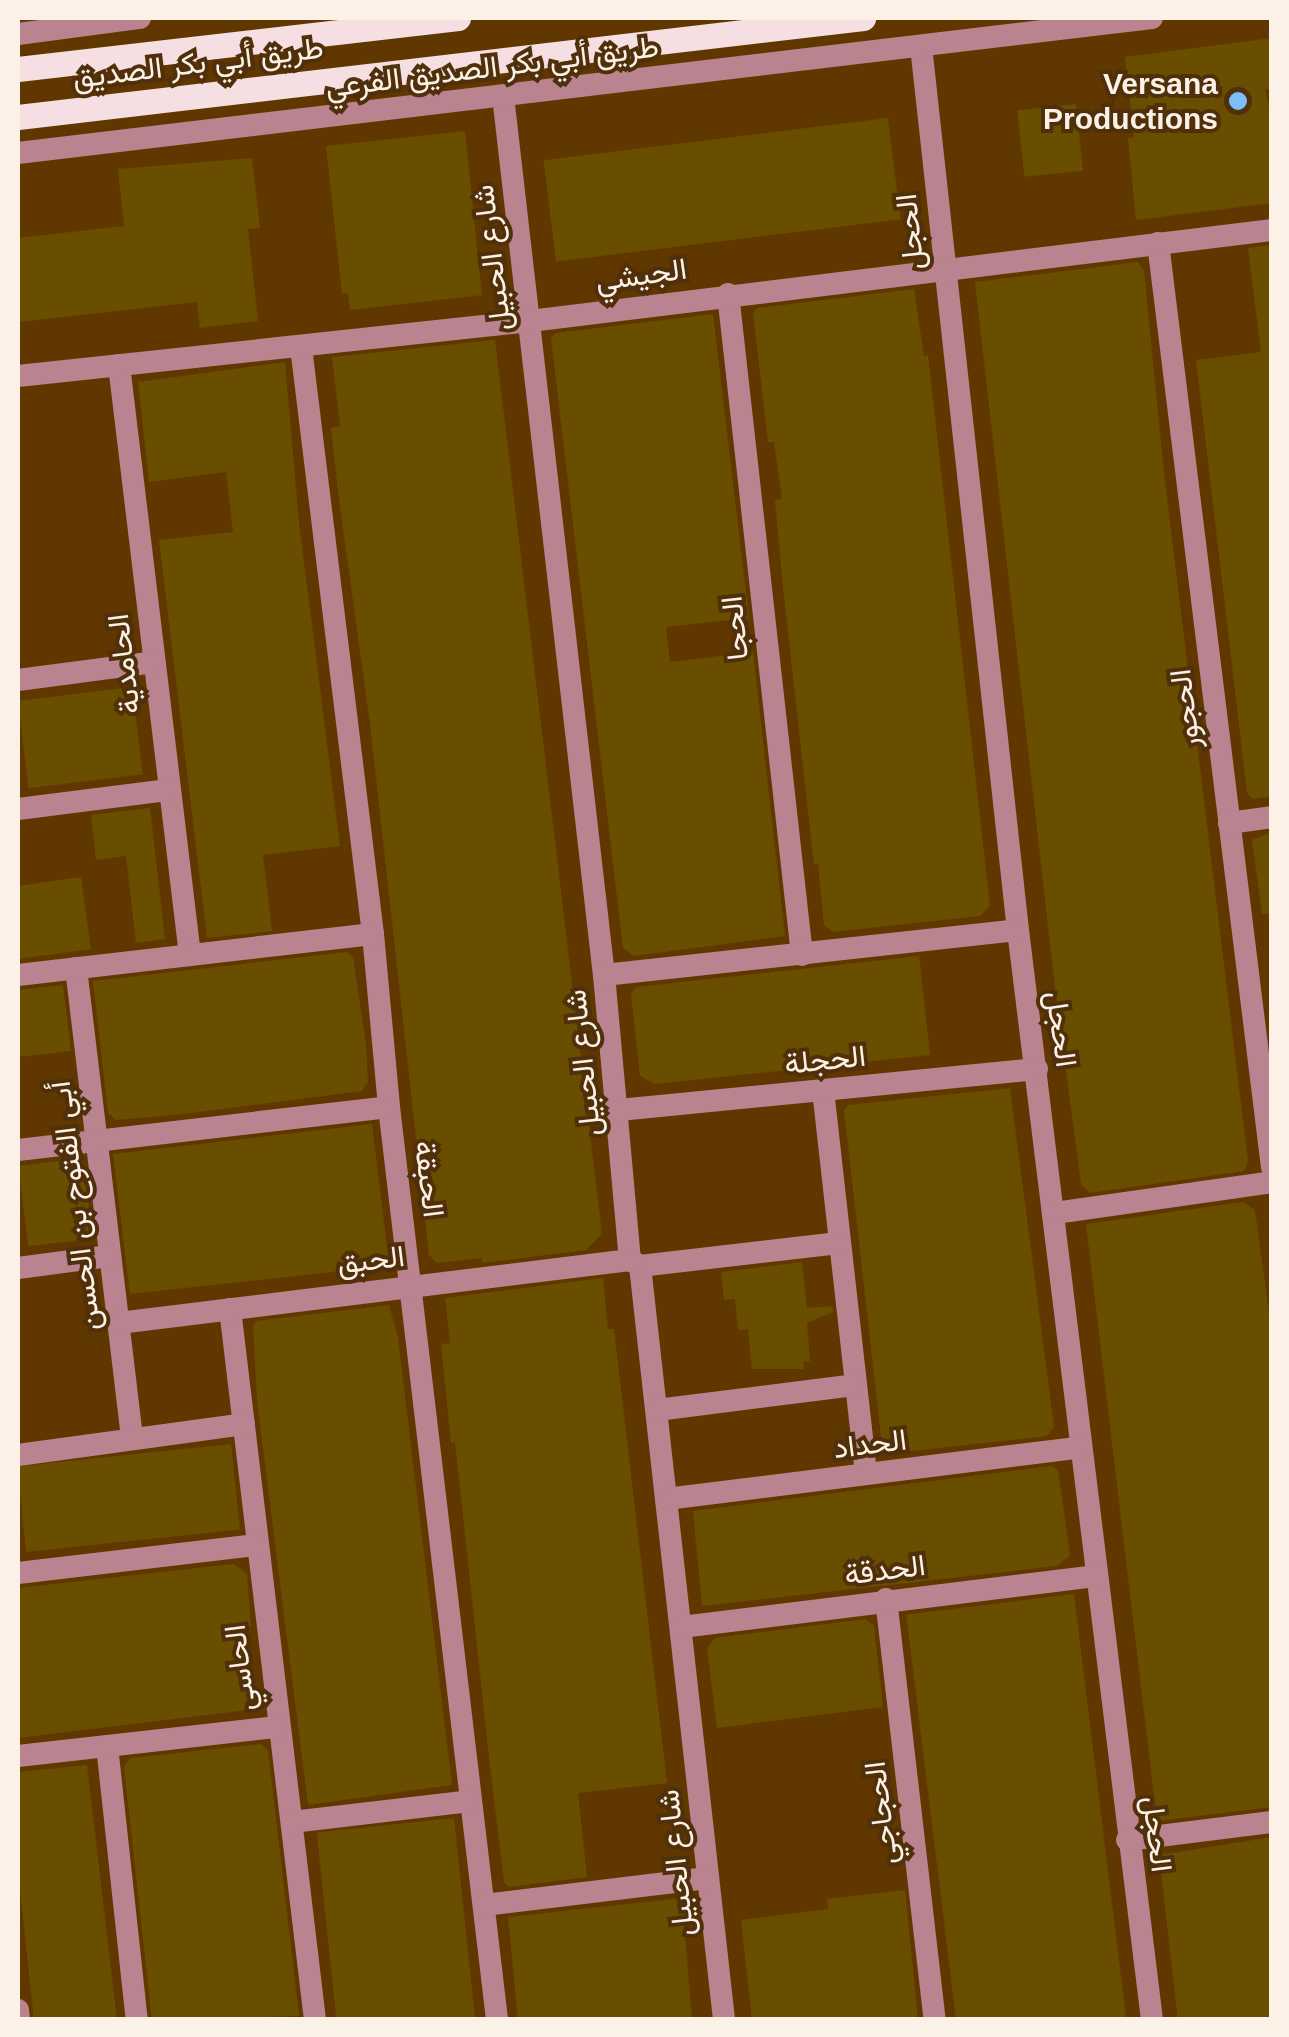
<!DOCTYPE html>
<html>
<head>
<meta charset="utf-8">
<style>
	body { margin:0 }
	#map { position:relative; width:1289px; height:2037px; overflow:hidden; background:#613700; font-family:Arial,Vazirmatn,sans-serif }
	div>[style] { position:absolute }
	.building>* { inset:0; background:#694e00; transform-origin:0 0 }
	.minor>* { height:22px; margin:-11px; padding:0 11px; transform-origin:11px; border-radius:11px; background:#b9838f }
	.major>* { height:25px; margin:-12.5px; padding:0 12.5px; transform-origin:12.5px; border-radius:12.5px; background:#f6dfe3 }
	.dots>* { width:28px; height:28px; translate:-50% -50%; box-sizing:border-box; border:5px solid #50300a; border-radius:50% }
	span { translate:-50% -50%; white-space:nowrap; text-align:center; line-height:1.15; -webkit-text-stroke:8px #50300a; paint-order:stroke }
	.street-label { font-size:30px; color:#fbf1e7 }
	.poi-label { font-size:30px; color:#fbf1e7; font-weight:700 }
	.right { translate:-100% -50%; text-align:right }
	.frame { position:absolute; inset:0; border:20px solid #fbf1e7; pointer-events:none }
</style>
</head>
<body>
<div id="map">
	<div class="building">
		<i style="clip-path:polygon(1272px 38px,1272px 89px,1265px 89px,1272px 121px,1272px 203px,1136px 220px,1128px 138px,1134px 137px,1125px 57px)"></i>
		<i style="left:1076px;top:104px;width:67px;height:59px;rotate:84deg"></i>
		<i style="left:888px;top:118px;width:102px;height:347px;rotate:83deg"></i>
		<i style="clip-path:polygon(465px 131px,482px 295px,350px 310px,348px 293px,342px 294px,326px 146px)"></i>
		<i style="clip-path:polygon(252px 158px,260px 228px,248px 229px,258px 321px,200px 328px,197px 302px,18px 322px,18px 238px,124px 226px,118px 169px)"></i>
		<i style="clip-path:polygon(1272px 245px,1272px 796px,1253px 799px,1247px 793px,1196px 360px,1261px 352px,1248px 248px)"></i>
		<i style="clip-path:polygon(1138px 262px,1144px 271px,1164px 473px,1248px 1161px,1244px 1171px,1090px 1193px,1081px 1184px,1054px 979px,975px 282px)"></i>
		<i style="clip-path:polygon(914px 289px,924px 356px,928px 355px,990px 906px,980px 916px,833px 932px,824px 925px,818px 864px,814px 865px,782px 578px,775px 500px,782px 499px,774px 442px,768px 442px,753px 313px,757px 308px)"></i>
		<i style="clip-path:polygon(713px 314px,749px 618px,666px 627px,670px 662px,753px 652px,785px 936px,634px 956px,623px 948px,551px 338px,556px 333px)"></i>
		<i style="clip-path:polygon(495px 340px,602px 1234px,586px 1250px,483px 1263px,482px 1258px,437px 1263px,429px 1255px,370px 724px,338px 492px,331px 428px,340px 426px,332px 357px)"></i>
		<i style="clip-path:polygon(285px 362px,299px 523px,340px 846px,263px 855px,272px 931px,207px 938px,159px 540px,233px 532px,226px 472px,149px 482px,138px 382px)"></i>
		<i style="left:132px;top:687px;width:88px;height:115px;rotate:83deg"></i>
		<i style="clip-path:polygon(150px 808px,165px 939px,136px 943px,126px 856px,96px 860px,91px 815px)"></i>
		<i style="clip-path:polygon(1272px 832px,1272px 914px,1262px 914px,1252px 840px)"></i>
		<i style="clip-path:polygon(81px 877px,91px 949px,18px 959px,18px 886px)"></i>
		<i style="clip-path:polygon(347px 952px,353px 957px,366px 1044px,368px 1082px,362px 1091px,183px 1114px,116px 1120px,108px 1113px,93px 981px)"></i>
		<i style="clip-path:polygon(919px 956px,930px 1055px,655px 1084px,640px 1076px,631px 994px,636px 987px)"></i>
		<i style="clip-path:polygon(63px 985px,71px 1051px,18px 1057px,18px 990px)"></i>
		<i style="clip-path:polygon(1010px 1088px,1054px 1427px,1047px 1436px,883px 1454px,844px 1110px,848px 1105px)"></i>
		<i style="clip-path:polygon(372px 1124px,388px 1255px,378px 1267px,130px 1294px,113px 1154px)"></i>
		<i style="left:83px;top:1158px;width:81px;height:65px;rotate:83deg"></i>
		<i style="clip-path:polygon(1243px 1202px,1255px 1210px,1272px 1336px,1272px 1807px,1157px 1821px,1086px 1224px)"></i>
		<i style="clip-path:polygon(802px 1262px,807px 1308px,832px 1306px,833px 1312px,807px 1323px,810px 1361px,803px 1362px,804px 1369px,752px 1369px,748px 1329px,738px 1330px,735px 1299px,724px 1300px,721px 1272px)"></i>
		<i style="clip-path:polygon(603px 1278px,608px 1329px,614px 1329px,667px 1783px,578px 1793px,587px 1877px,509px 1887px,504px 1882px,489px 1757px,455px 1442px,451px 1443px,441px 1344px,450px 1343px,445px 1298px)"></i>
		<i style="clip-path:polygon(389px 1305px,398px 1338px,452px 1785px,308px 1805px,257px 1400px,253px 1326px,256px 1321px)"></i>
		<i style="left:231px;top:1444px;width:86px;height:215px;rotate:84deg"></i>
		<i style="clip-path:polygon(1052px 1466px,1058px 1470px,1070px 1555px,1057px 1566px,702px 1606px,693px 1511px)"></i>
		<i style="clip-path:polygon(234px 1564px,247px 1574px,251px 1626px,246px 1627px,256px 1709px,18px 1738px,18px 1588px)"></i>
		<i style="left:1074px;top:1594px;width:429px;height:169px;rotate:83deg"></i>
		<i style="clip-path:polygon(866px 1619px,874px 1626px,883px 1707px,717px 1728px,707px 1648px,715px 1638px)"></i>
		<i style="clip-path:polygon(261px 1744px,268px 1750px,299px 2016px,152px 2020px,124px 1767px,130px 1758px)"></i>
		<i style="clip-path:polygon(87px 1765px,117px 2020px,34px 2020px,18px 1871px,18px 1772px)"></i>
		<i style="left:454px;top:1818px;width:203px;height:138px;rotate:84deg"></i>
		<i style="clip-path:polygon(1272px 1837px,1272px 2020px,1178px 2020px,1159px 1855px)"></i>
		<i style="clip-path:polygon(905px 1890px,918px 2020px,752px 2020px,741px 1920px,828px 1909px,827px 1899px)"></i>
		<i style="clip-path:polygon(682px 1898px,692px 2020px,518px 2020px,508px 1917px)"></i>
	</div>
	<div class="minor">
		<i style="left:18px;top:34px;width:123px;rotate:-7.5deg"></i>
		<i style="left:921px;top:46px;width:889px;rotate:83.74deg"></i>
		<i style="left:1018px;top:930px;width:1098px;rotate:82.99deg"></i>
		<i style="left:503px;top:96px;width:885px;rotate:83.45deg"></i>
		<i style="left:604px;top:975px;width:286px;rotate:84.8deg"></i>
		<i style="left:630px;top:1260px;width:12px;rotate:31deg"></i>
		<i style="left:640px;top:1266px;width:759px;rotate:83.64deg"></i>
		<i style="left:18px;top:153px;width:1142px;rotate:-6.79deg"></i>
		<i style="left:1158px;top:243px;width:931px;rotate:82.97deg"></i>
		<i style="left:728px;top:294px;width:665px;rotate:83.61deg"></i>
		<i style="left:301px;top:347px;width:591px;rotate:83.01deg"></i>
		<i style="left:373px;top:934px;width:174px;rotate:84.7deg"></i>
		<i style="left:389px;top:1107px;width:919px;rotate:83.25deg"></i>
		<i style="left:119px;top:365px;width:594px;rotate:83.14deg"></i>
		<i style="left:18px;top:376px;width:515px;rotate:-6.13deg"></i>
		<i style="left:530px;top:321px;width:748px;rotate:-6.99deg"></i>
		<i style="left:18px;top:680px;width:137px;rotate:-7.5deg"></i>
		<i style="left:18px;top:809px;width:152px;rotate:-7.2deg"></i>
		<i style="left:1229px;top:823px;width:43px;rotate:-7.9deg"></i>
		<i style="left:76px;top:968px;width:473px;rotate:83.2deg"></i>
		<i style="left:18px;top:975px;width:357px;rotate:-6.6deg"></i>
		<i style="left:604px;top:975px;width:416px;rotate:-6.2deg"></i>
		<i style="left:823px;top:1090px;width:386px;rotate:83.6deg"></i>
		<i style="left:619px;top:1110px;width:420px;rotate:-5.6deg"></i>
		<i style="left:18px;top:1150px;width:373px;rotate:-6.6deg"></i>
		<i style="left:1055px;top:1213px;width:219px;rotate:-8.1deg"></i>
		<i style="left:640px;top:1266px;width:200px;rotate:-6.6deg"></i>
		<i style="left:18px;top:1268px;width:92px;rotate:-7.5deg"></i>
		<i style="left:230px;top:1309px;width:716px;rotate:83.18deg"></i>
		<i style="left:119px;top:1323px;width:515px;rotate:-7.03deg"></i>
		<i style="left:657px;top:1410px;width:199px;rotate:-7.2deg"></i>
		<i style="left:18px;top:1455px;width:228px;rotate:-7.8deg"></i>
		<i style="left:666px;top:1499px;width:418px;rotate:-7.1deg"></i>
		<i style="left:18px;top:1573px;width:240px;rotate:-6.7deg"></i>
		<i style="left:886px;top:1599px;width:424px;rotate:83.4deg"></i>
		<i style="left:681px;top:1627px;width:419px;rotate:-7deg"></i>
		<i style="left:107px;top:1746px;width:276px;rotate:83.8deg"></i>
		<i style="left:18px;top:1756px;width:261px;rotate:-6.4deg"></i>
		<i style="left:292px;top:1822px;width:179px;rotate:-6.7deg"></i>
		<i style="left:1127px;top:1840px;width:146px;rotate:-7.1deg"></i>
		<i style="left:484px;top:1905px;width:225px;rotate:-6.9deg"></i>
		<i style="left:18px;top:2010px;width:10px;rotate:84deg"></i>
	</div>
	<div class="major">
		<i style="left:18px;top:69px;width:443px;rotate:-6.6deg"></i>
		<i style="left:18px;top:117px;width:851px;rotate:-6.68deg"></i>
	</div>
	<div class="dots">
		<i style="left:1238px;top:101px;background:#7abff8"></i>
	</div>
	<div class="street-label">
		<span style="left:198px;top:63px;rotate:-7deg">طريق أبي بكر الصديق</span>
		<span style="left:492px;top:67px;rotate:-7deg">طريق أبي بكر الصديق الفرعي</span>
		<span style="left:910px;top:232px;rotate:-96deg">الحجل</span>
		<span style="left:492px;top:258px;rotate:-97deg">شارع الحبيل</span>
		<span style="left:641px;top:275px;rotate:-8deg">الجيشي</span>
		<span style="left:735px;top:628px;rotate:-96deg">الحجا</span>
		<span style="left:124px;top:664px;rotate:-97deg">الحامدية</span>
		<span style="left:1185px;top:709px;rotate:-97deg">الحجور</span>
		<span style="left:1061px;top:1029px;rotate:82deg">الحجل</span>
		<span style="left:825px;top:1060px;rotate:-6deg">الحجلة</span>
		<span style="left:583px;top:1063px;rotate:-96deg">شارع الحبيل</span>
		<span style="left:429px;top:1179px;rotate:83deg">الحبقة</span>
		<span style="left:75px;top:1206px;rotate:-97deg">أبي الفتوح بن الحسن</span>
		<span style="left:371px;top:1260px;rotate:-7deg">الحبق</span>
		<span style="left:870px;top:1444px;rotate:-7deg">الحداد</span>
		<span style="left:885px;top:1570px;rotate:-7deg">الحدقة</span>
		<span style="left:240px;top:1668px;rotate:-97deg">الحاسي</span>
		<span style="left:881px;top:1813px;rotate:-97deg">الحجاجي</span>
		<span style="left:1157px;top:1834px;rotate:83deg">الحجل</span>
		<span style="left:676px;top:1863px;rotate:-96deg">شارع الحبيل</span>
	</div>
	<div class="poi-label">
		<span class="right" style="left:1218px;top:101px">Versana<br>Productions</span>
	</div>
	<div class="frame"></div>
</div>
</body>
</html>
